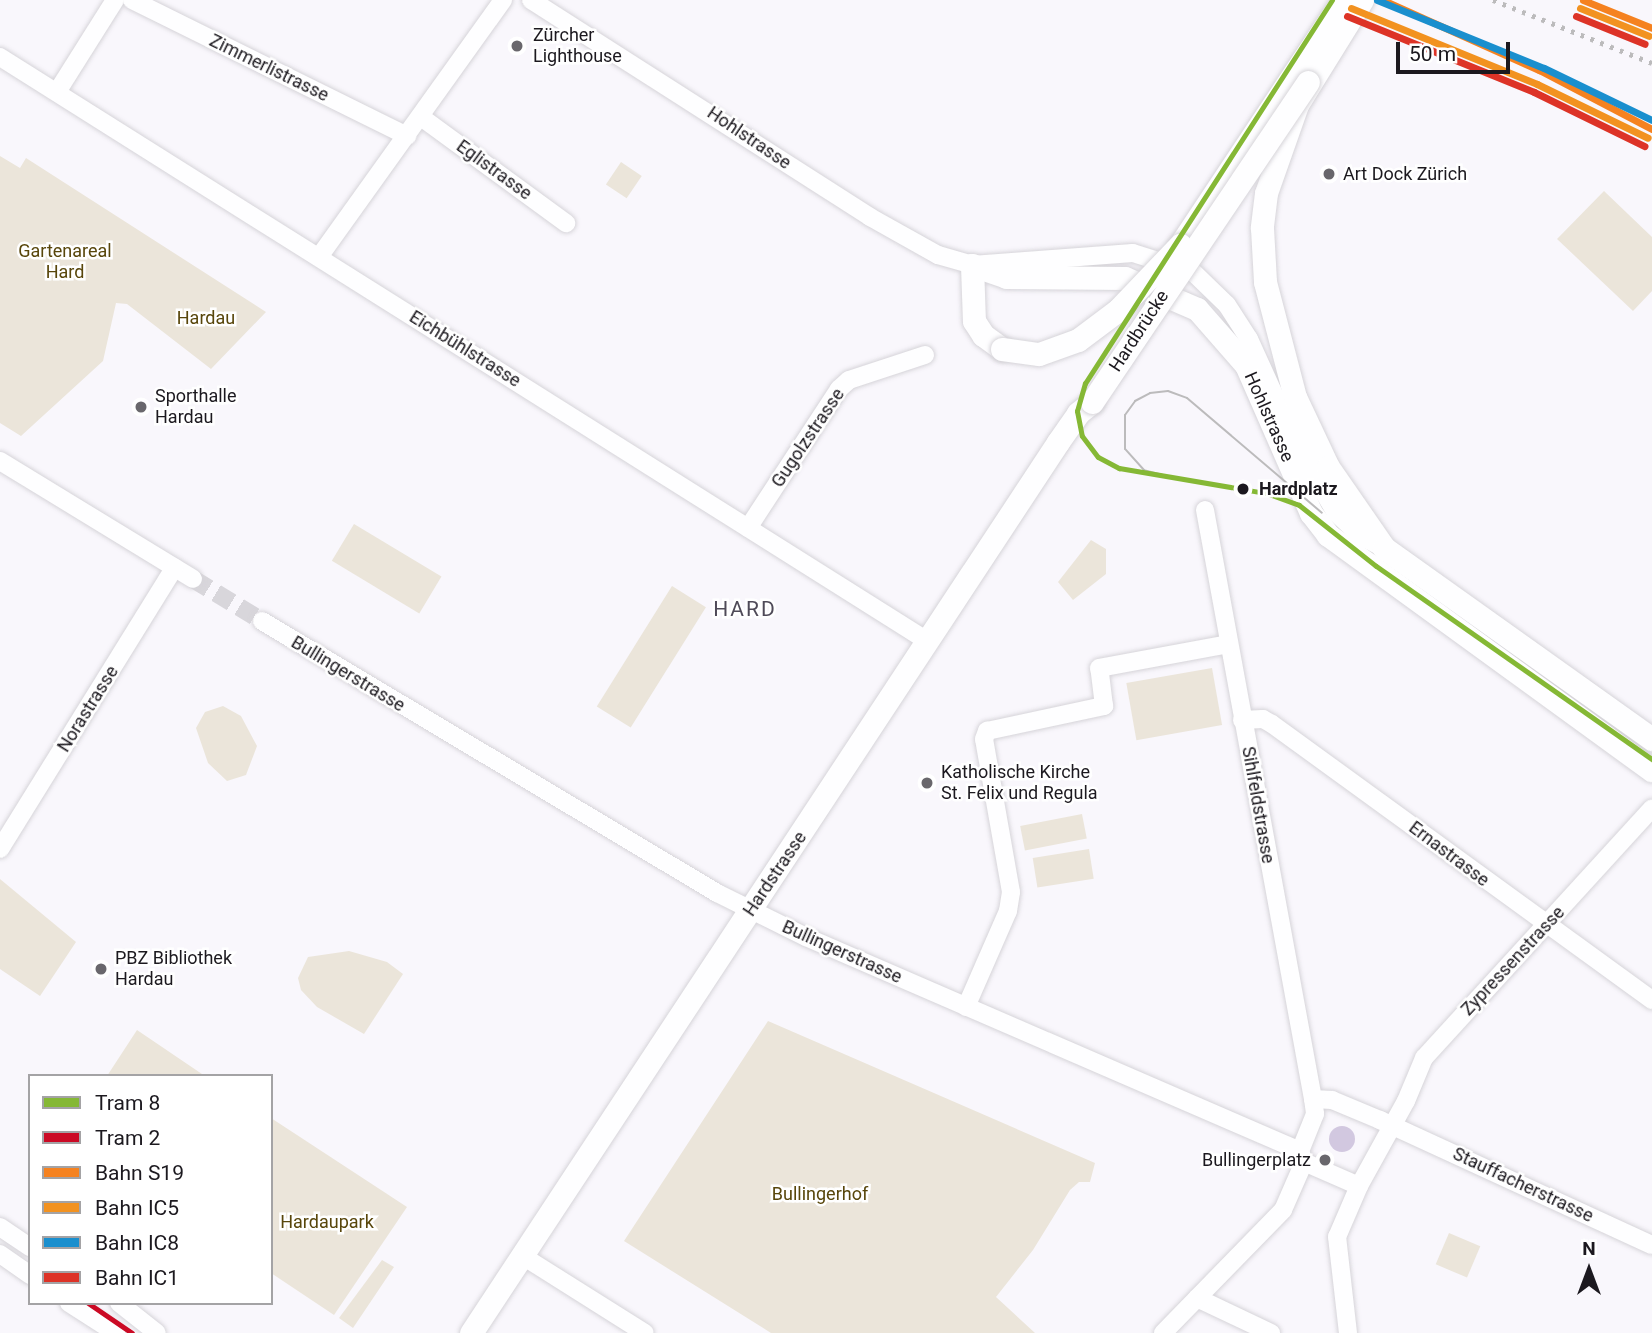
<!DOCTYPE html>
<html>
<head>
<meta charset="utf-8">
<style>
	body { margin:0 }
	#map { position:relative; width:1652px; height:1333px; overflow:hidden; background:#f9f7fc; font-family:Roboto,sans-serif }
	div>[style] { position:absolute }
	.green>* { inset:0; background:#ebe5da; transform-origin:0 0 }
	.water>* { inset:0; background:#d2c8e0 }
	.round { border-radius:50% }
	.minor-tunnel>* { height:18px; margin-top:-9px; transform-origin:0; background:repeating-linear-gradient(90deg,#d8d6db 0 18px,transparent 0 27px) }
	.roads { filter:drop-shadow(0 0 2px #d6d4d9) drop-shadow(0 0 2px #d6d4d9) }
	.minor>* { height:18px; margin:-9px; padding:0 9px; transform-origin:9px; border-radius:9px; background:#fefeff }
	.major>* { height:23px; margin:-11.5px; padding:0 11.5px; transform-origin:11.5px; border-radius:11.5px; background:#fefeff }
	.tram>* { height:2px; margin:-1px; padding:0 1px; transform-origin:1px; border-radius:1px; background:#bcbbbc }
	.rail>* { height:4.5px; margin-top:-2.25px; transform-origin:0; background:repeating-linear-gradient(90deg,#bcbbbc 0 3.5px,transparent 0 10.5px) }
	.bridges { filter:drop-shadow(0 0 2px #d6d4d9) drop-shadow(0 0 2px #d6d4d9) }
	.major-bridge>* { height:23px; margin:-11.5px; padding:0 11.5px; transform-origin:11.5px; border-radius:11.5px; background:#fefeff }
	.rail-1>* { height:7px; margin:-3.5px; padding:0 3.5px; transform-origin:3.5px; border-radius:3.5px; background:#f58220 }
	.rail-2>* { height:7px; margin:-3.5px; padding:0 3.5px; transform-origin:3.5px; border-radius:3.5px; background:#f29220 }
	.rail-3>* { height:7px; margin:-3.5px; padding:0 3.5px; transform-origin:3.5px; border-radius:3.5px; background:#1a8fce }
	.rail-4>* { height:7px; margin:-3.5px; padding:0 3.5px; transform-origin:3.5px; border-radius:3.5px; background:#dd3327 }
	.tram-1>* { height:5px; margin:-2.5px; padding:0 2.5px; transform-origin:2.5px; border-radius:2.5px; background:#85b835 }
	.tram-2>* { height:5px; margin:-2.5px; padding:0 2.5px; transform-origin:2.5px; border-radius:2.5px; background:#cb0a25 }
	.dots>* { width:19px; height:19px; translate:-50% -50%; box-sizing:border-box; border:4px solid #fff; border-radius:50% }
	span { translate:-50% -50%; white-space:nowrap; text-align:center; line-height:1.15; -webkit-text-stroke:5px #fff; paint-order:stroke }
	.poi-label { font-size:18px; color:#1c191f }
	.left { translate:0 -50%; text-align:left }
	.right { translate:-100% -50%; text-align:right }
	.street-label { font-size:18px; color:#1c191f }
	.park-label { font-size:18px; color:#58460b }
	.stop-label { font-size:18px; color:#1c191f; font-weight:700 }
	.quarter-label { font-size:21px; color:#4f4a58; letter-spacing:2px }
	.legend { position:absolute; left:28px; top:1074px; width:245px; height:231px; box-sizing:border-box; background:#fff; border:2px solid #a4a3a5; margin:0; padding:9px 12px; list-style:none; font-size:21px; color:#1c191f }
	.legend li { display:flex; align-items:center; gap:14px; height:35px }
	.legend b { width:35px; border:2px solid #a4a3a5 }
	.north { position:absolute; left:1554px; top:1235px; width:70px; height:70px; -webkit-text-stroke:5px #fff; paint-order:stroke; rotate:0deg; font-size:19px; font-weight:700; line-height:28px; text-align:center; color:#1c191f }
	.north::after { content:''; display:block; margin:auto; width:24px; height:32px; background:#1c191f; clip-path:polygon(50% 0,100% 100%,50% 72%,0 100%) }
	.scale { position:absolute; left:1396px; top:42px; width:114px; height:32px; box-sizing:border-box; border:4px solid #1c191f; border-top:0; padding-left:9px; font-size:21px; line-height:24px; white-space:nowrap; color:#1c191f; -webkit-text-stroke:5px #fff; paint-order:stroke }
</style>
</head>
<body>
<div id="map">
	<div class="green">
		<i style="clip-path:polygon(0 156px,20px 168px,26px 158px,266px 312px,211px 369px,127px 304px,116px 303px,103px 361px,21px 436px,0 423px)"></i>
		<i style="left:621px;top:162px;width:25px;height:27px;rotate:34deg"></i>
		<i style="clip-path:polygon(1604px 191px,1652px 237px,1652px 291px,1633px 311px,1557px 239px)"></i>
		<i style="left:354px;top:524px;width:102px;height:43px;rotate:31deg"></i>
		<i style="clip-path:polygon(1091px 540px,1106px 549px,1106px 574px,1073px 600px,1058px 582px)"></i>
		<i style="left:672px;top:586px;width:40px;height:142px;rotate:32deg"></i>
		<i style="left:1212px;top:668px;width:58px;height:87px;rotate:80deg"></i>
		<i style="clip-path:polygon(223px 706px,241px 716px,257px 746px,246px 775px,227px 781px,208px 763px,196px 728px,205px 712px)"></i>
		<i style="left:1082px;top:814px;width:25px;height:63px;rotate:79deg"></i>
		<i style="left:1089px;top:849px;width:30px;height:57px;rotate:81deg"></i>
		<i style="clip-path:polygon(0 879px,76px 942px,40px 996px,0 969px)"></i>
		<i style="clip-path:polygon(349px 951px,387px 962px,403px 974px,364px 1034px,317px 1007px,301px 990px,298px 978px,308px 957px)"></i>
		<i style="clip-path:polygon(768px 1021px,1095px 1163px,1090px 1182px,1079px 1182px,1070px 1190px,1033px 1250px,996px 1297px,1035px 1333px,771px 1333px,624px 1241px)"></i>
		<i style="clip-path:polygon(137px 1030px,199px 1072px,205px 1076px,107px 1076px)"></i>
		<i style="clip-path:polygon(271px 1118px,407px 1207px,334px 1315px,271px 1273px)"></i>
		<i style="left:1449px;top:1233px;width:34px;height:34px;rotate:23deg"></i>
		<i style="clip-path:polygon(382px 1260px,394px 1267px,353px 1328px,339px 1318px)"></i>
	</div>
	<div class="water">
		<i class="round" style="left:1329px;top:1126px;width:26px;height:26px"></i>
	</div>
	<div class="minor-tunnel">
		<i style="left:193px;top:579px;width:81px;rotate:31.3deg"></i>
	</div>
	<div class="roads">
		<div class="minor">
			<i style="left:132px;top:0;width:307px;rotate:26.3deg"></i>
			<i style="left:531px;top:0;width:403px;rotate:32.6deg"></i>
			<i style="left:870px;top:217px;width:78px;rotate:29.2deg"></i>
			<i style="left:938px;top:255px;width:35px;rotate:16deg"></i>
			<i style="left:972px;top:265px;width:161px;rotate:-4.3deg"></i>
			<i style="left:1133px;top:253px;width:63px;rotate:17.6deg"></i>
			<i style="left:1193px;top:272px;width:47px;rotate:44.1deg"></i>
			<i style="left:1227px;top:305px;width:40px;rotate:57.1deg"></i>
			<i style="left:1249px;top:339px;width:128px;rotate:65.6deg"></i>
			<i style="left:1302px;top:456px;width:66px;rotate:59.2deg"></i>
			<i style="left:1336px;top:513px;width:34px;rotate:43deg"></i>
			<i style="left:1361px;top:536px;width:26px;rotate:28deg"></i>
			<i style="left:0;top:57px;width:1098px;rotate:32.2deg"></i>
			<i style="left:57px;top:92px;width:109px;rotate:-57.8deg"></i>
			<i style="left:421px;top:117px;width:180px;rotate:36.2deg"></i>
			<i style="left:319px;top:257px;width:316px;rotate:-54.4deg"></i>
			<i style="left:0;top:461px;width:226px;rotate:31.4deg"></i>
			<i style="left:1205px;top:510px;width:599px;rotate:79.61deg"></i>
			<i style="left:1313px;top:1099px;width:15px;rotate:82deg"></i>
			<i style="left:1315px;top:1114px;width:40px;rotate:112deg"></i>
			<i style="left:1300px;top:1151px;width:12px;rotate:70deg"></i>
			<i style="left:1304px;top:1162px;width:60px;rotate:23.6deg"></i>
			<i style="left:1359px;top:1186px;width:97px;rotate:-61.1deg"></i>
			<i style="left:1406px;top:1101px;width:47px;rotate:-67.3deg"></i>
			<i style="left:1424px;top:1058px;width:338px;rotate:-47.6deg"></i>
			<i style="left:748px;top:528px;width:166px;rotate:-56.8deg"></i>
			<i style="left:839px;top:389px;width:13px;rotate:-42deg"></i>
			<i style="left:849px;top:380px;width:80px;rotate:-18.2deg"></i>
			<i style="left:262px;top:621px;width:530px;rotate:30.87deg"></i>
			<i style="left:717px;top:893px;width:99px;rotate:26.3deg"></i>
			<i style="left:806px;top:937px;width:538px;rotate:23.42deg"></i>
			<i style="left:1242px;top:720px;width:21px;rotate:-3deg"></i>
			<i style="left:1263px;top:719px;width:10px;rotate:29deg"></i>
			<i style="left:1272px;top:724px;width:470px;rotate:36deg"></i>
			<i style="left:0;top:849px;width:331px;rotate:-58.2deg"></i>
			<i style="left:966px;top:1007px;width:105px;rotate:-66.4deg"></i>
			<i style="left:1008px;top:911px;width:19px;rotate:-81deg"></i>
			<i style="left:1011px;top:892px;width:155px;rotate:-100deg"></i>
			<i style="left:984px;top:739px;width:9px;rotate:-69deg"></i>
			<i style="left:987px;top:731px;width:120px;rotate:-12.1deg"></i>
			<i style="left:1104px;top:706px;width:38px;rotate:-97deg"></i>
			<i style="left:1099px;top:668px;width:132px;rotate:-10.5deg"></i>
			<i style="left:1313px;top:1099px;width:19px;rotate:3deg"></i>
			<i style="left:1332px;top:1100px;width:52px;rotate:22.6deg"></i>
			<i style="left:1380px;top:1120px;width:299px;rotate:24.7deg"></i>
			<i style="left:0;top:1227px;width:36px;rotate:34deg"></i>
			<i style="left:0;top:1254px;width:37px;rotate:35deg"></i>
			<i style="left:521px;top:1255px;width:146px;rotate:32.2deg"></i>
			<i style="left:1197px;top:1298px;width:82px;rotate:25.3deg"></i>
			<i style="left:69px;top:1303px;width:56px;rotate:32.6deg"></i>
			<i style="left:119px;top:1303px;width:48px;rotate:38.3deg"></i>
			<i style="left:1163px;top:1333px;width:172px;rotate:-45.7deg"></i>
			<i style="left:1283px;top:1210px;width:52px;rotate:-66.4deg"></i>
			<i style="left:1348px;top:1333px;width:97px;rotate:-96.5deg"></i>
			<i style="left:1337px;top:1237px;width:56px;rotate:-66.7deg"></i>
		</div>
		<div class="major">
			<i style="left:1362px;top:0;width:123px;rotate:121.8deg"></i>
			<i style="left:1297px;top:105px;width:93px;rotate:109.4deg"></i>
			<i style="left:1266px;top:193px;width:35px;rotate:97deg"></i>
			<i style="left:1262px;top:228px;width:54px;rotate:86.8deg"></i>
			<i style="left:1265px;top:282px;width:119px;rotate:75.4deg"></i>
			<i style="left:1295px;top:397px;width:77px;rotate:64.8deg"></i>
			<i style="left:1328px;top:467px;width:98px;rotate:55.3deg"></i>
			<i style="left:1384px;top:548px;width:329px;rotate:35.5deg"></i>
			<i style="left:1180px;top:245px;width:294px;rotate:-56.4deg"></i>
			<i style="left:972px;top:265px;width:36px;rotate:19deg"></i>
			<i style="left:1006px;top:277px;width:119px;rotate:0.5deg"></i>
			<i style="left:1125px;top:278px;width:78px;rotate:23.3deg"></i>
			<i style="left:1197px;top:309px;width:74px;rotate:48.8deg"></i>
			<i style="left:1246px;top:365px;width:162px;rotate:66.3deg"></i>
			<i style="left:1311px;top:513px;width:28px;rotate:52deg"></i>
			<i style="left:1328px;top:535px;width:400px;rotate:36deg"></i>
			<i style="left:972px;top:265px;width:56px;rotate:88deg"></i>
			<i style="left:974px;top:321px;width:17px;rotate:57deg"></i>
			<i style="left:983px;top:335px;width:24px;rotate:36deg"></i>
			<i style="left:471px;top:1333px;width:1067px;rotate:-56.62deg"></i>
			<i style="left:1058px;top:442px;width:35px;rotate:-55deg"></i>
			<i style="left:1078px;top:413px;width:18px;rotate:-38deg"></i>
		</div>
	</div>
	<div class="tram">
		<i style="left:1179px;top:479px;width:36px;rotate:-166deg"></i>
		<i style="left:1144px;top:470px;width:28px;rotate:-132deg"></i>
		<i style="left:1125px;top:449px;width:34px;rotate:-90deg"></i>
		<i style="left:1125px;top:415px;width:17px;rotate:-54deg"></i>
		<i style="left:1135px;top:401px;width:17px;rotate:-28deg"></i>
		<i style="left:1150px;top:393px;width:18px;rotate:-6deg"></i>
		<i style="left:1168px;top:391px;width:20px;rotate:20deg"></i>
		<i style="left:1187px;top:398px;width:177px;rotate:40.4deg"></i>
	</div>
	<div class="rail">
		<i style="left:1493px;top:0;width:171px;rotate:21.6deg"></i>
	</div>
	<div class="bridges">
		<div class="major-bridge">
			<i style="left:1002px;top:349px;width:37px;rotate:8deg"></i>
			<i style="left:1039px;top:354px;width:41px;rotate:-19.7deg"></i>
			<i style="left:1078px;top:340px;width:50px;rotate:-36.9deg"></i>
			<i style="left:1118px;top:310px;width:90px;rotate:-46.4deg"></i>
			<i style="left:1092px;top:402px;width:386px;rotate:-56deg"></i>
		</div>
	</div>
	<div class="rail-1">
		<i style="left:1383px;top:0;width:171px;rotate:24.2deg"></i>
		<i style="left:1539px;top:70px;width:127px;rotate:27.6deg"></i>
		<i style="left:1583px;top:0;width:74px;rotate:22.1deg"></i>
	</div>
	<div class="rail-2">
		<i style="left:1351px;top:8px;width:201px;rotate:22.2deg"></i>
		<i style="left:1537px;top:84px;width:123px;rotate:25.9deg"></i>
		<i style="left:1580px;top:8px;width:74px;rotate:22.1deg"></i>
	</div>
	<div class="rail-3">
		<i style="left:1377px;top:0;width:180px;rotate:22.2deg"></i>
		<i style="left:1544px;top:68px;width:120px;rotate:25.7deg"></i>
	</div>
	<div class="rail-4">
		<i style="left:1347px;top:16px;width:202px;rotate:22.1deg"></i>
		<i style="left:1534px;top:92px;width:123px;rotate:26.1deg"></i>
		<i style="left:1576px;top:16px;width:74px;rotate:22.1deg"></i>
	</div>
	<div class="tram-1">
		<i style="left:1332px;top:0;width:456px;rotate:122.8deg"></i>
		<i style="left:1085px;top:383px;width:29px;rotate:106deg"></i>
		<i style="left:1077px;top:411px;width:25px;rotate:79deg"></i>
		<i style="left:1082px;top:436px;width:26px;rotate:53deg"></i>
		<i style="left:1098px;top:457px;width:24px;rotate:28deg"></i>
		<i style="left:1119px;top:468px;width:149px;rotate:9.7deg"></i>
		<i style="left:1266px;top:493px;width:35px;rotate:20deg"></i>
		<i style="left:1299px;top:505px;width:98px;rotate:38.4deg"></i>
		<i style="left:1376px;top:566px;width:337px;rotate:35deg"></i>
	</div>
	<div class="tram-2">
		<i style="left:88px;top:1303px;width:53px;rotate:34.3deg"></i>
	</div>
	<div class="dots">
		<i style="left:517px;top:46px;background:#69676c"></i>
		<i style="left:1329px;top:174px;background:#69676c"></i>
		<i style="left:141px;top:407px;background:#69676c"></i>
		<i style="left:1243px;top:489px;background:#1c191f"></i>
		<i style="left:927px;top:783px;background:#69676c"></i>
		<i style="left:101px;top:969px;background:#69676c"></i>
		<i style="left:1325px;top:1160px;background:#69676c"></i>
	</div>
	<div class="poi-label">
		<span class="left" style="left:533px;top:46px">Zürcher<br>Lighthouse</span>
		<span class="left" style="left:1343px;top:174px">Art Dock Zürich</span>
		<span class="left" style="left:155px;top:407px">Sporthalle<br>Hardau</span>
		<span class="left" style="left:941px;top:783px">Katholische Kirche<br>St. Felix und Regula</span>
		<span class="left" style="left:115px;top:969px">PBZ Bibliothek<br>Hardau</span>
		<span class="right" style="left:1311px;top:1160px">Bullingerplatz</span>
	</div>
	<div class="street-label">
		<span style="left:269px;top:68px;rotate:26deg">Zimmerlistrasse</span>
		<span style="left:749px;top:138px;rotate:34deg">Hohlstrasse</span>
		<span style="left:494px;top:170px;rotate:36deg">Eglistrasse</span>
		<span style="left:1139px;top:331px;rotate:-57deg">Hardbrücke</span>
		<span style="left:465px;top:349px;rotate:32deg">Eichbühlstrasse</span>
		<span style="left:1269px;top:417px;rotate:66deg">Hohlstrasse</span>
		<span style="left:808px;top:438px;rotate:-56deg">Gugolzstrasse</span>
		<span style="left:348px;top:674px;rotate:31deg">Bullingerstrasse</span>
		<span style="left:88px;top:709px;rotate:-58deg">Norastrasse</span>
		<span style="left:1258px;top:805px;rotate:80deg">Sihlfeldstrasse</span>
		<span style="left:1449px;top:854px;rotate:37deg">Ernastrasse</span>
		<span style="left:775px;top:874px;rotate:-56deg">Hardstrasse</span>
		<span style="left:842px;top:952px;rotate:24deg">Bullingerstrasse</span>
		<span style="left:1513px;top:961px;rotate:-47deg">Zypressenstrasse</span>
		<span style="left:1523px;top:1185px;rotate:25deg">Stauffacherstrasse</span>
	</div>
	<div class="park-label">
		<span style="left:65px;top:262px">Gartenareal<br>Hard</span>
		<span style="left:206px;top:318px">Hardau</span>
		<span style="left:820px;top:1194px">Bullingerhof</span>
		<span style="left:327px;top:1222px">Hardaupark</span>
	</div>
	<div class="stop-label">
		<span class="left" style="left:1259px;top:489px">Hardplatz</span>
	</div>
	<div class="quarter-label">
		<span style="left:745px;top:609px">HARD</span>
	</div>
	<ul class="legend">
	<li><b style="height:9px;background:#85b835"></b>Tram 8</li>
	<li><b style="height:9px;background:#cb0a25"></b>Tram 2</li>
	<li><b style="height:9px;background:#f58220"></b>Bahn S19</li>
	<li><b style="height:9px;background:#f29220"></b>Bahn IC5</li>
	<li><b style="height:9px;background:#1a8fce"></b>Bahn IC8</li>
	<li><b style="height:9px;background:#dd3327"></b>Bahn IC1</li>
	</ul>
	<div class="north">N</div>
	<div class="scale">50 m</div>
</div>
</body>
</html>
